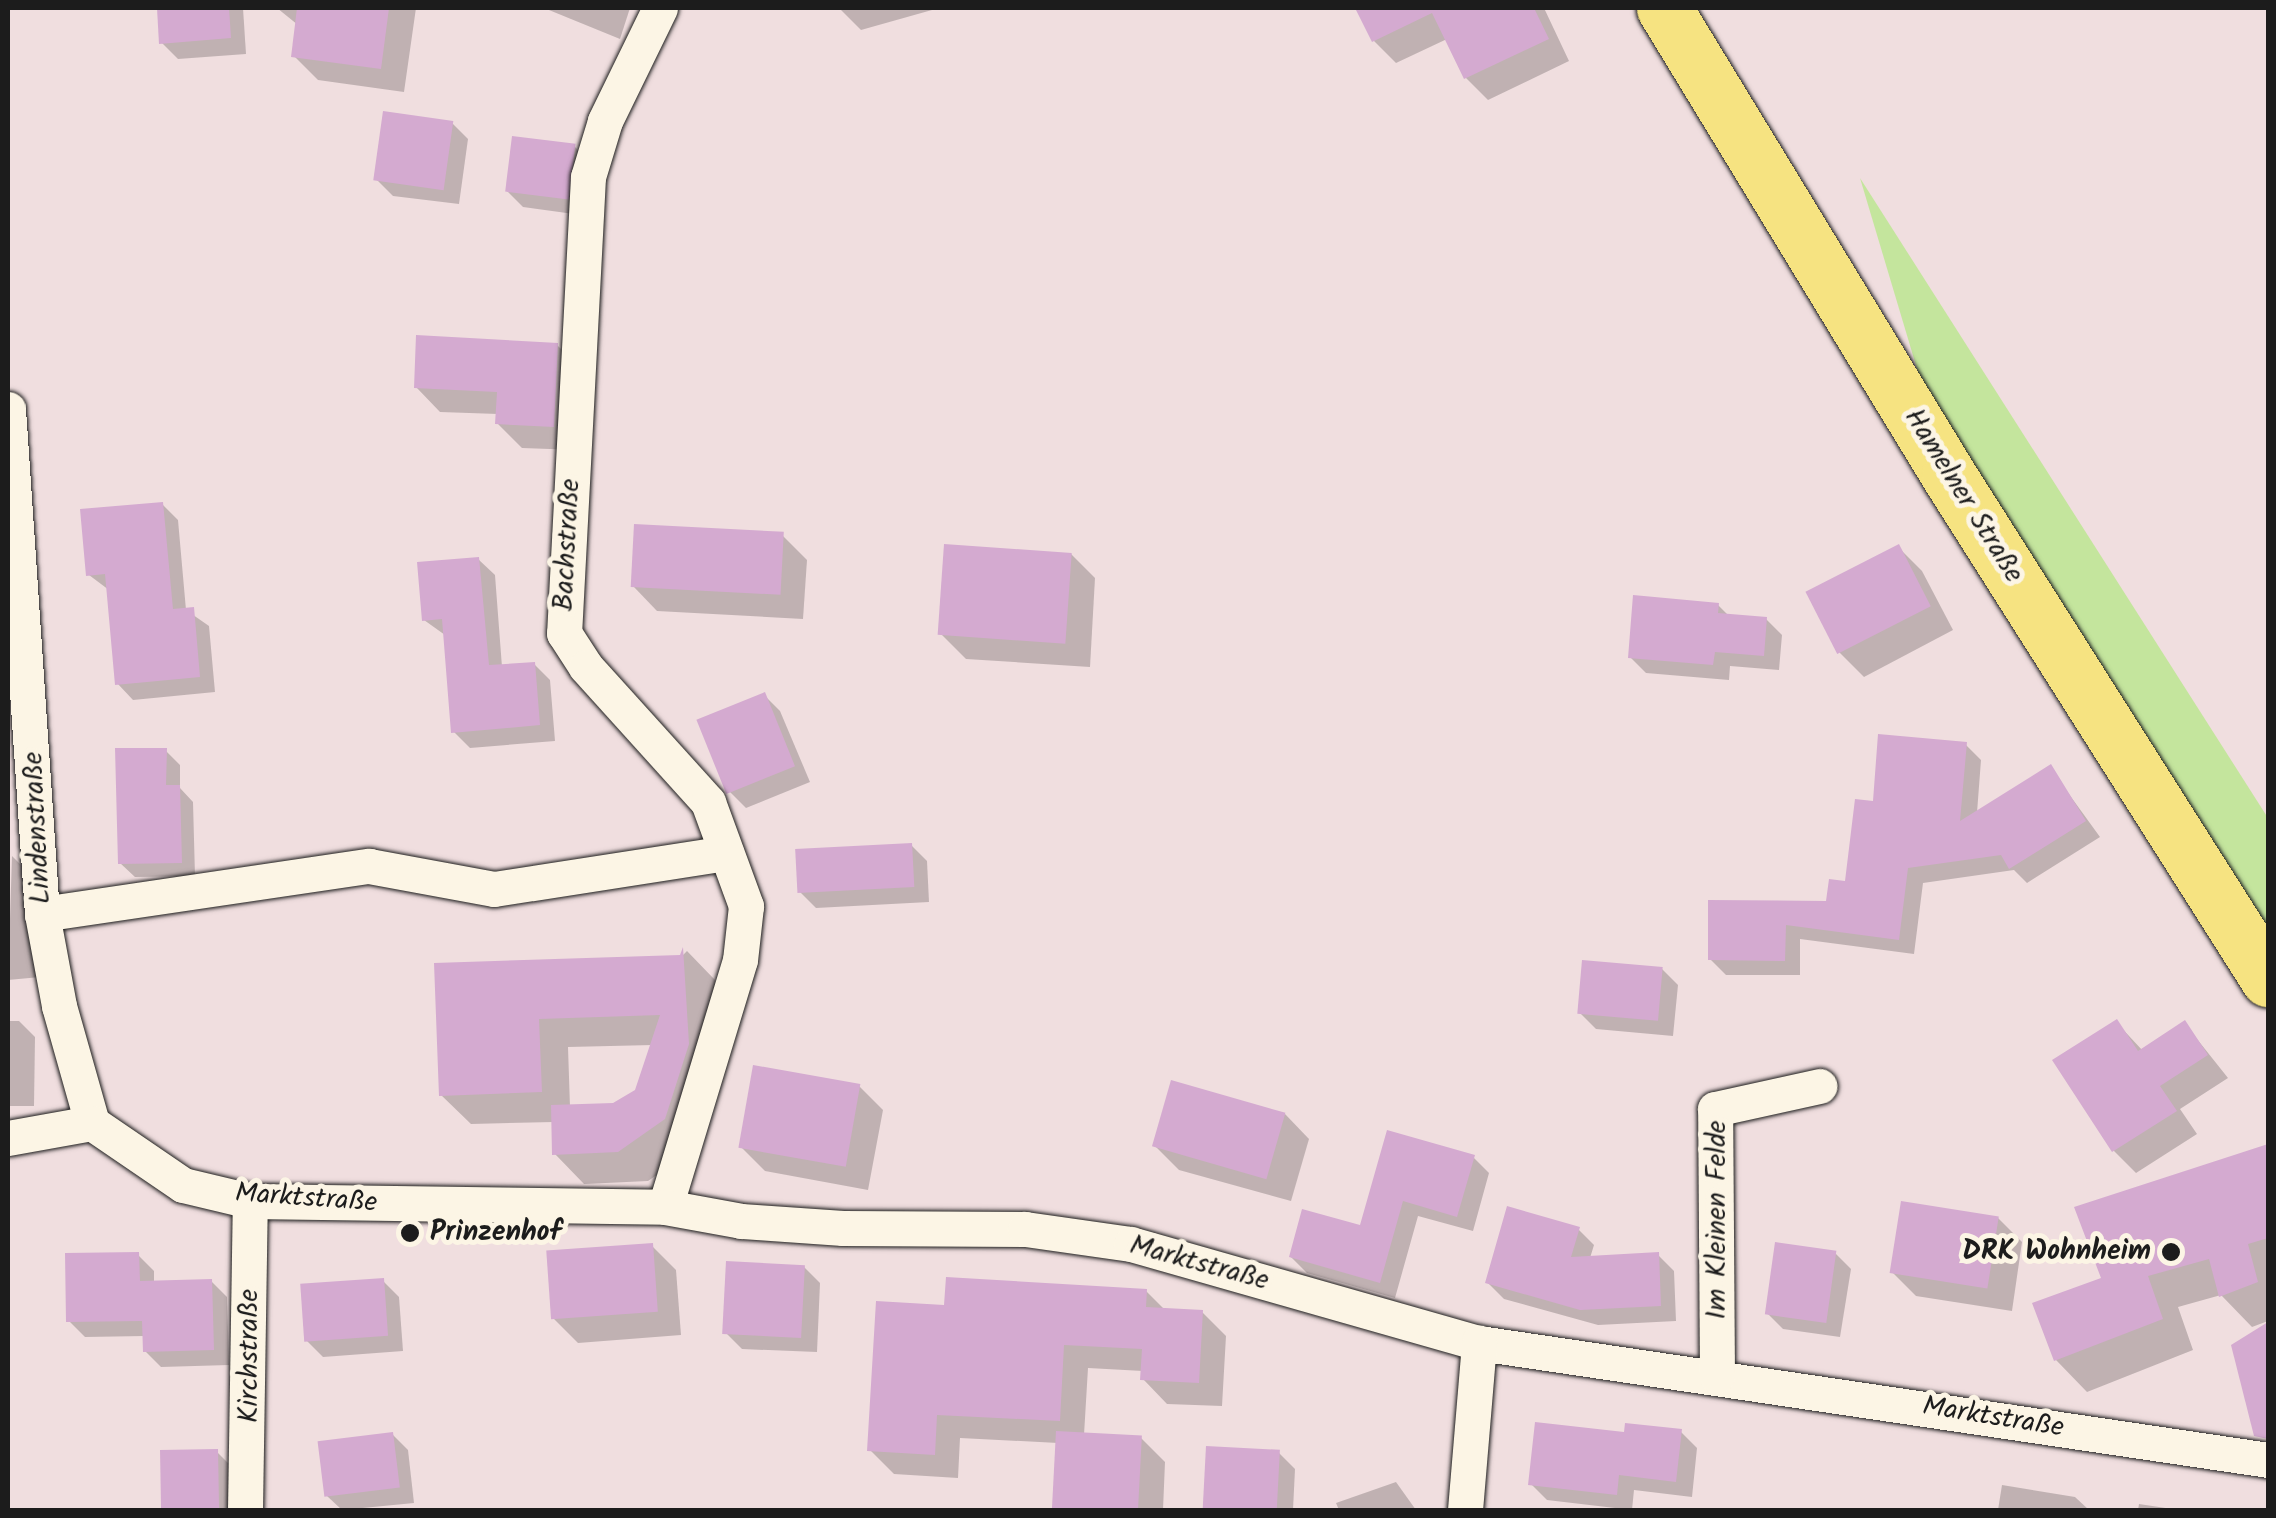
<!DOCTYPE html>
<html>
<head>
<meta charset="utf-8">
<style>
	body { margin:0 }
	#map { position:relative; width:2276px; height:1518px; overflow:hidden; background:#f0dedf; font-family:Kalam,sans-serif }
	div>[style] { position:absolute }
	.green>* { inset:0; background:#c4e59d }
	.shadow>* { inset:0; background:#0003 }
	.building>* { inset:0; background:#d4aad0; transform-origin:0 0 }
	.roads { filter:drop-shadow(0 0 2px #1c1c1c) drop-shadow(0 0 2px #1c1c1c) }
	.minor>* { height:35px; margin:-17.5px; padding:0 17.5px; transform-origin:17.5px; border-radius:17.5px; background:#fcf5e5 }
	.primary>* { height:55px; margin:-27.5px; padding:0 27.5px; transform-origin:27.5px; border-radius:27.5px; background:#f6e381 }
	.dots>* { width:28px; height:28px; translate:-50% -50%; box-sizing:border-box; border:5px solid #fcf5e5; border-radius:50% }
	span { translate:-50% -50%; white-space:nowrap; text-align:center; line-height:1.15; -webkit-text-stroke:10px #fcf5e5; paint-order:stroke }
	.street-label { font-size:28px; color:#1c1c1c }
	.poi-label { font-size:28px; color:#1c1c1c; font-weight:700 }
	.left { translate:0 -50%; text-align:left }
	.right { translate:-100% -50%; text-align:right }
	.frame { position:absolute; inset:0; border:10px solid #1c1c1c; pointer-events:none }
</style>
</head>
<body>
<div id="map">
	<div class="green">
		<i style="clip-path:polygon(1860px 178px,2268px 818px,2268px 979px,1949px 476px)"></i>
	</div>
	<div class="shadow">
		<i style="clip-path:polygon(159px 8px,243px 8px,246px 54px,178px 59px,162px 43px)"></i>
		<i style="clip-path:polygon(277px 8px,416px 8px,404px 92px,318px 80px,294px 56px,298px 25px)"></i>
		<i style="clip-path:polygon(544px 8px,630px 8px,620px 39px)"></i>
		<i style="clip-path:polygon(839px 8px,931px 8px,932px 10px,861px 30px)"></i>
		<i style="clip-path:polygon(1358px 8px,1544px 8px,1569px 61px,1488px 100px,1466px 78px,1447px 39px,1396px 63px,1374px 41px)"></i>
		<i style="clip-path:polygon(452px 123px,468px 139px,459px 204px,393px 196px,377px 180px)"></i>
		<i style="clip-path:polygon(574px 146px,590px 162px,581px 215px,523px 207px,507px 191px)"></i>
		<i style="clip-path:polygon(557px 345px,581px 369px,577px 450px,522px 448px,498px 424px,498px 414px,440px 412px,416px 387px)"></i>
		<i style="clip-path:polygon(162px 504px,178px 520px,186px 610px,209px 626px,215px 692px,133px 700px,117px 683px,109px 590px,89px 575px)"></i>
		<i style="clip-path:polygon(783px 536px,807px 560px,803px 619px,657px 611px,633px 586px)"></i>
		<i style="clip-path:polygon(1898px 547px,1922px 571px,1953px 630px,1864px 677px,1840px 653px,1809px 594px)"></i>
		<i style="clip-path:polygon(1071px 554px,1095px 578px,1090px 667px,966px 659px,941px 634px)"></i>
		<i style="clip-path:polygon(478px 559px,495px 575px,502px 667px,534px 664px,550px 680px,555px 741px,470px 748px,454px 732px,445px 635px,424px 620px)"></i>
		<i style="clip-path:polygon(1718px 605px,1729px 616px,1766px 619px,1782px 635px,1779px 670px,1730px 666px,1729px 680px,1646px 673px,1630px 657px)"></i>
		<i style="clip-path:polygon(764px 695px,780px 711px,810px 782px,746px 808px,730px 792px)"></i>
		<i style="clip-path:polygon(1966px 745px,1981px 760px,1977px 813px,2050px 768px,2100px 837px,2027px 883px,2014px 870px,1923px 883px,1914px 954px,1800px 939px,1800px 975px,1726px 975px,1710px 959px,1828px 903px,1847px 884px,1875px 803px)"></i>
		<i style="clip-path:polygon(166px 751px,180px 765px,180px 788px,193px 802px,195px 876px,135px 877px,120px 863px)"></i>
		<i style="clip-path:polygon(911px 845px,927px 861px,929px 902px,816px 908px,800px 892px)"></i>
		<i style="clip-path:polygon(12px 856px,44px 888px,51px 976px,8px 980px)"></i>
		<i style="clip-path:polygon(evenodd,687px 951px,715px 980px,718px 1074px,694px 1149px,648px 1181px,584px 1184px,555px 1154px,554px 1122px,471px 1124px,441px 1095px,437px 965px,681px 957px,687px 951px,653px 1045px,638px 1092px,614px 1105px,570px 1107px,568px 1047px,653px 1045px)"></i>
		<i style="clip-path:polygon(1662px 969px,1678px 985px,1673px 1036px,1596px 1029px,1580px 1013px)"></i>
		<i style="clip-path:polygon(8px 1021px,19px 1021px,35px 1037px,34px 1106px,8px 1106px)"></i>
		<i style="clip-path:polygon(2116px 1022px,2143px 1051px,2185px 1024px,2228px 1078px,2180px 1109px,2197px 1134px,2136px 1173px,2114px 1151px,2056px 1061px)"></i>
		<i style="clip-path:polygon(859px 1086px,883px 1110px,868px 1190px,765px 1171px,741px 1147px)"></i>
		<i style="clip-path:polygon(1285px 1114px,1309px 1139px,1291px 1201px,1179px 1170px,1155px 1146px)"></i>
		<i style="clip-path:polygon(1389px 1133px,1473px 1157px,1489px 1173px,1473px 1231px,1418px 1216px,1395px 1298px,1307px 1273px,1291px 1257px,1362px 1228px)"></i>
		<i style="clip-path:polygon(2268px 1146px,2268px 1321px,2252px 1327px,2221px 1295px,2178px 1307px,2193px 1350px,2087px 1392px,2056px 1360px,2105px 1279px,2077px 1209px)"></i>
		<i style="clip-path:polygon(1998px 1218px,2022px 1242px,2012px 1311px,1916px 1296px,1892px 1272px)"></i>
		<i style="clip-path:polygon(1578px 1229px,1594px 1245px,1590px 1258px,1658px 1255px,1674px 1271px,1676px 1321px,1598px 1325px,1504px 1299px,1488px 1283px)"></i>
		<i style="clip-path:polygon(652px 1246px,676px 1270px,681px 1335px,578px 1343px,554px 1319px)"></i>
		<i style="clip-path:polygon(1835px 1253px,1851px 1269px,1840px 1337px,1783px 1329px,1767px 1313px)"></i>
		<i style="clip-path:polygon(138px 1255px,154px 1271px,154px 1283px,211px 1281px,227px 1297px,229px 1365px,161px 1367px,145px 1351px,145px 1336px,85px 1337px,69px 1321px)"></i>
		<i style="clip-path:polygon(804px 1267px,820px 1283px,817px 1352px,742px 1349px,726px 1333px)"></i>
		<i style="clip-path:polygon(383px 1281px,399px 1297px,403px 1351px,323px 1357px,307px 1341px)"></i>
		<i style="clip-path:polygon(1146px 1291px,1165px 1310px,1202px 1312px,1226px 1336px,1222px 1406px,1167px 1404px,1143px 1379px,1143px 1371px,1088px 1368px,1084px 1435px,1141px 1438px,1165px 1462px,1163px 1510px,1054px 1510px,1058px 1443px,960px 1438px,958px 1478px,894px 1474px,870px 1450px,946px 1308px)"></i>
		<i style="clip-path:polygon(1681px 1432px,1697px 1448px,1692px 1497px,1634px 1490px,1632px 1510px,1547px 1500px,1531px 1484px,1626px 1434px)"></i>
		<i style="clip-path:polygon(392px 1434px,408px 1450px,414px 1503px,342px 1510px,327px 1496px)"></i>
		<i style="clip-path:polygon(1208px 1449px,1279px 1453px,1295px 1469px,1293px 1510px,1205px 1510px)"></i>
		<i style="clip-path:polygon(217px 1452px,233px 1468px,234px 1510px,164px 1510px,163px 1453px)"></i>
		<i style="clip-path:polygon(1396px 1482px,1416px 1510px,1339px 1510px,1336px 1503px)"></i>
		<i style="clip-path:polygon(2002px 1485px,2075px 1497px,2089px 1510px,1998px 1510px)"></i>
		<i style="clip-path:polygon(2139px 1504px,2179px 1510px,2138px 1510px)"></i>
	</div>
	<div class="building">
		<i style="clip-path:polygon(157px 8px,229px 8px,231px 38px,159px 44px)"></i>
		<i style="clip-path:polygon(297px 8px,389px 8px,381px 69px,291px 57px)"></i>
		<i style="clip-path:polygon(1355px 8px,1534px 8px,1549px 39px,1464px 79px,1432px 13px,1372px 42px)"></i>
		<i style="left:383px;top:111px;width:71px;height:70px;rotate:8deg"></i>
		<i style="left:512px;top:136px;width:64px;height:56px;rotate:7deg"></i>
		<i style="clip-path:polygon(416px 335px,558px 343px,554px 427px,495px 424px,497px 392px,414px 388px)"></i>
		<i style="clip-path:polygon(163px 502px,173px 609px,194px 607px,200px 677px,115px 685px,105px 574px,86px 576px,80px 509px)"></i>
		<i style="left:634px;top:524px;width:150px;height:63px;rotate:3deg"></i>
		<i style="left:944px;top:544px;width:128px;height:91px;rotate:4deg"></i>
		<i style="left:1899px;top:544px;width:70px;height:105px;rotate:63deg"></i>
		<i style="clip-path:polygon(479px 557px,489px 665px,535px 662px,540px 725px,451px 733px,442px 619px,422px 621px,417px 562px)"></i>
		<i style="clip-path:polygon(1633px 595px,1719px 603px,1718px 613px,1767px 617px,1764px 656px,1715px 652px,1713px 665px,1628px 658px)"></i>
		<i style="left:765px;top:692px;width:80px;height:74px;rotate:68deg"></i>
		<i style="clip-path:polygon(1878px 734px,1967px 742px,1960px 821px,2051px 764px,2086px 821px,2009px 869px,2001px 855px,1908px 868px,1899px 940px,1786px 925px,1785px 961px,1708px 960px,1708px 900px,1826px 901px,1829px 879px,1845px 881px,1855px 799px,1873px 801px)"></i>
		<i style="clip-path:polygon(115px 748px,167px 748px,166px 785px,180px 785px,182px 863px,118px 864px)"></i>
		<i style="left:912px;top:843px;width:44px;height:117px;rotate:87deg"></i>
		<i style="clip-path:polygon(683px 947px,689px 1044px,665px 1119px,618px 1152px,552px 1155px,551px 1105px,613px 1103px,635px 1090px,660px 1015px,539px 1019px,542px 1092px,439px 1096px,434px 963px,680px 955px)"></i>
		<i style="left:1582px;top:960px;width:81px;height:54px;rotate:5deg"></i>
		<i style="clip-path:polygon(2117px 1019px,2138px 1051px,2185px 1020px,2208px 1055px,2160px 1086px,2177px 1111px,2112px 1152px,2052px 1060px)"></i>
		<i style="left:753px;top:1065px;width:109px;height:84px;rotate:10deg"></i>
		<i style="left:1171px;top:1080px;width:119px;height:69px;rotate:16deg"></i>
		<i style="clip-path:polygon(1387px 1130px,1475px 1155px,1457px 1217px,1403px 1201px,1380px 1283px,1289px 1257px,1302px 1209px,1360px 1225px)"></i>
		<i style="clip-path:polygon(2268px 1144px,2268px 1238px,2248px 1244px,2258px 1282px,2219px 1297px,2209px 1259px,2148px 1276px,2163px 1319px,2054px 1361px,2032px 1303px,2101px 1278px,2074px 1207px)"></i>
		<i style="left:1901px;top:1201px;width:99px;height:73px;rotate:9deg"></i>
		<i style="clip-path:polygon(1507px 1206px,1580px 1227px,1571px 1257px,1659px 1252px,1661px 1306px,1580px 1310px,1485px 1283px)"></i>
		<i style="left:1775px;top:1242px;width:62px;height:73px;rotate:8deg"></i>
		<i style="left:653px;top:1243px;width:69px;height:107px;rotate:86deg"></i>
		<i style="clip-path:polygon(139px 1252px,140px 1281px,212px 1279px,214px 1350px,143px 1352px,142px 1321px,66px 1322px,65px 1253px)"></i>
		<i style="left:726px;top:1261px;width:79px;height:73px;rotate:3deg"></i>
		<i style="clip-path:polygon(946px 1277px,1147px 1289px,1146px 1307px,1203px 1310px,1199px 1383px,1140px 1380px,1142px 1349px,1064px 1345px,1060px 1421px,937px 1415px,935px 1455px,867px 1451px,876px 1301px,944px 1305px)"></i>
		<i style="left:384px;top:1278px;width:58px;height:84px;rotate:86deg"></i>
		<i style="clip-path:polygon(2268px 1322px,2268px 1439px,2254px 1436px,2231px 1345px)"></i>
		<i style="clip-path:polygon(1535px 1422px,1624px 1432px,1625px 1423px,1682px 1429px,1676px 1482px,1619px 1475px,1617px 1495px,1528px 1485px)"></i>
		<i style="left:1056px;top:1431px;width:86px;height:79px;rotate:3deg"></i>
		<i style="left:393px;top:1432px;width:56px;height:76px;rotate:83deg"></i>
		<i style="left:1206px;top:1446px;width:74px;height:64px;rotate:3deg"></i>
		<i style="left:218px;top:1449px;width:61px;height:58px;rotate:89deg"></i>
	</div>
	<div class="roads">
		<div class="minor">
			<i style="left:660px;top:8px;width:126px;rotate:116deg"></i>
			<i style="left:605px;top:121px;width:59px;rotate:106.9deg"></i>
			<i style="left:588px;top:177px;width:457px;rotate:93deg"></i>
			<i style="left:564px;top:633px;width:40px;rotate:57.1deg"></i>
			<i style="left:586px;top:667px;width:182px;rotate:47.9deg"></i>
			<i style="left:708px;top:802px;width:111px;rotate:69.9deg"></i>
			<i style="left:746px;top:906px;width:54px;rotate:96.3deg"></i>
			<i style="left:740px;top:960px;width:258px;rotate:106.9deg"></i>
			<i style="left:8px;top:409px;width:506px;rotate:86.15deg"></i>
			<i style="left:42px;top:914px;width:94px;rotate:79.5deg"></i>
			<i style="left:59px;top:1006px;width:122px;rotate:74.2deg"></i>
			<i style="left:42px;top:914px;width:331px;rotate:-8.4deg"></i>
			<i style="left:369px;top:866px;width:127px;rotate:10.4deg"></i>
			<i style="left:494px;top:889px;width:235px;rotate:-8.8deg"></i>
			<i style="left:92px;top:1123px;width:110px;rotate:34.3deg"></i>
			<i style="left:183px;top:1185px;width:69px;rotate:13.4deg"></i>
			<i style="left:250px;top:1201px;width:415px;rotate:0.8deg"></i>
			<i style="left:665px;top:1207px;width:77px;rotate:10.4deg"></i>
			<i style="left:741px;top:1221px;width:102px;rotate:3.9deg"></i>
			<i style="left:843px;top:1228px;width:182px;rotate:0.3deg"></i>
			<i style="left:1025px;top:1229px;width:107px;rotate:8.1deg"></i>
			<i style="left:1131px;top:1244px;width:362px;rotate:15.9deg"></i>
			<i style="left:1479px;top:1343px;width:798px;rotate:8.43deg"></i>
			<i style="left:8px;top:1138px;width:85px;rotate:-10.1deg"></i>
			<i style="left:1717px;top:1376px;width:267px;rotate:-90.4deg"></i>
			<i style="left:1715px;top:1109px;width:107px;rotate:-12.4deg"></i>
			<i style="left:245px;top:1510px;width:309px;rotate:-89.1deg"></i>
			<i style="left:1465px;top:1510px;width:168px;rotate:-85.2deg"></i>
		</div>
		<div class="primary">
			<i style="left:1664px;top:8px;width:548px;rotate:58.66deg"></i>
			<i style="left:1949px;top:476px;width:596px;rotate:57.62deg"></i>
		</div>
	</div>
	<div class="dots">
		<i style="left:410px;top:1233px;background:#1c1c1c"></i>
		<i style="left:2171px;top:1252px;background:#1c1c1c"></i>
	</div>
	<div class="street-label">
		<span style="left:1963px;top:496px;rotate:58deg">Hamelner Straße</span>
		<span style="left:568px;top:545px;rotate:-87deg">Bachstraße</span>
		<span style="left:38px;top:828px;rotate:-93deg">Lindenstraße</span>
		<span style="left:306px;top:1199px;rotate:4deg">Marktstraße</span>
		<span style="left:1718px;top:1220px;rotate:-90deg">Im Kleinen Felde</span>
		<span style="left:1199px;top:1264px;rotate:15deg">Marktstraße</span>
		<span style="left:250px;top:1356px;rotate:-90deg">Kirchstraße</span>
		<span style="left:1993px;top:1418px;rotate:9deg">Marktstraße</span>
	</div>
	<div class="poi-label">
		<span class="left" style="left:430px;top:1233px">Prinzenhof</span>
		<span class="right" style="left:2151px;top:1252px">DRK Wohnheim</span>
	</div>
	<div class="frame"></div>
</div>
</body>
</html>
